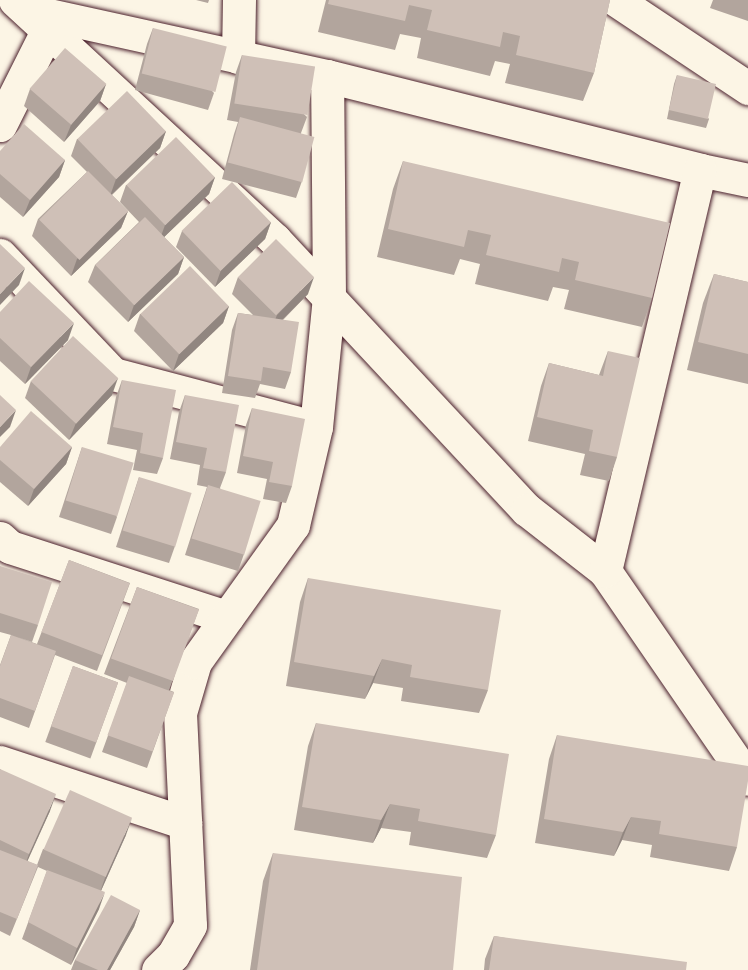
<!DOCTYPE html>
<html>
<head>
<meta charset="utf-8">
<style>
	body { margin:0 }
	#map { position:relative; width:748px; height:970px; overflow:hidden; background:#fcf5e5; font-family:"Comic Neue",sans-serif }
	div>[style] { position:absolute }
	.roads { filter:drop-shadow(0 0 2px #4a1f2b) drop-shadow(0 0 2px #4a1f2b) }
	.street>* { height:33px; margin:-16.5px; padding:0 16.5px; transform-origin:16.5px; border-radius:16.5px; background:#fcf5e5 }
	.wall>* { inset:0; background:#b2a59d; transform-origin:0 0 }
	.shaded-wall>* { inset:0; background:#918680 }
	.building>* { inset:0; background:#cfc0b7; transform-origin:0 0 }
	span { translate:-50% -50%; white-space:nowrap; text-align:center; line-height:1.15; -webkit-text-stroke:4.5px #fcf5e5; paint-order:stroke }
</style>
</head>
<body>
<div id="map">
	<div class="roads">
		<div class="street">
			<i style="left:15px;top:0;width:354px;rotate:42.7deg"></i>
			<i style="left:275px;top:240px;width:369px;rotate:47deg"></i>
			<i style="left:527px;top:510px;width:99px;rotate:38deg"></i>
			<i style="left:605px;top:571px;width:252px;rotate:55.5deg"></i>
			<i style="left:616px;top:0;width:159px;rotate:33.7deg"></i>
			<i style="left:31px;top:11px;width:303px;rotate:12.4deg"></i>
			<i style="left:327px;top:76px;width:385px;rotate:14.1deg"></i>
			<i style="left:700px;top:170px;width:49px;rotate:11.8deg"></i>
			<i style="left:238px;top:57px;width:57px;rotate:-89deg"></i>
			<i style="left:0;top:125px;width:107px;rotate:-63.4deg"></i>
			<i style="left:0;top:255px;width:164px;rotate:46.5deg"></i>
			<i style="left:113px;top:374px;width:188px;rotate:14.8deg"></i>
			<i style="left:0;top:538px;width:13px;rotate:42deg"></i>
			<i style="left:10px;top:547px;width:228px;rotate:17.9deg"></i>
			<i style="left:605px;top:571px;width:412px;rotate:-76.7deg"></i>
			<i style="left:0;top:762px;width:195px;rotate:18.2deg"></i>
			<i style="left:158px;top:970px;width:21px;rotate:-45deg"></i>
			<i style="left:173px;top:955px;width:34px;rotate:-60deg"></i>
			<i style="left:190px;top:925px;width:212px;rotate:-92.7deg"></i>
			<i style="left:180px;top:713px;width:53px;rotate:-73.6deg"></i>
			<i style="left:195px;top:662px;width:168px;rotate:-54.4deg"></i>
			<i style="left:293px;top:525px;width:101px;rotate:-76.8deg"></i>
			<i style="left:316px;top:427px;width:132px;rotate:-84.3deg"></i>
			<i style="left:329px;top:296px;width:220px;rotate:-90.5deg"></i>
		</div>
	</div>
	<div class="wall">
		<i style="clip-path:polygon(196px 0,209px 0,208px 3px)"></i>
		<i style="clip-path:polygon(326px 0,610px 0,594px 73px,583px 101px,505px 83px,510px 64px,495px 61px,490px 76px,417px 58px,421px 38px,400px 34px,395px 50px,318px 32px)"></i>
		<i style="clip-path:polygon(713px 0,748px 0,748px 21px,710px 8px)"></i>
		<i style="clip-path:polygon(153px 28px,214px 93px,208px 110px,135px 90px,147px 44px)"></i>
		<i style="clip-path:polygon(242px 55px,307px 117px,301px 133px,302px 181px,296px 198px,222px 179px,234px 134px,238px 122px,227px 120px,236px 72px)"></i>
		<i style="clip-path:polygon(677px 75px,709px 119px,706px 128px,667px 119px,674px 84px)"></i>
		<i style="clip-path:polygon(106px 84px,100px 101px,64px 142px,24px 106px,30px 89px)"></i>
		<i style="clip-path:polygon(166px 131px,160px 148px,112px 195px,128px 211px,121px 228px,71px 276px,32px 236px,38px 219px,87px 172px,71px 156px,77px 139px)"></i>
		<i style="clip-path:polygon(0 151px,65px 160px,59px 177px,23px 217px,0 197px)"></i>
		<i style="clip-path:polygon(403px 161px,652px 298px,642px 327px,564px 309px,569px 290px,553px 287px,548px 301px,475px 284px,480px 264px,460px 259px,454px 275px,377px 257px,393px 189px)"></i>
		<i style="clip-path:polygon(215px 177px,209px 194px,164px 237px,184px 257px,178px 274px,128px 322px,88px 282px,95px 265px,139px 222px,120px 202px,126px 185px)"></i>
		<i style="clip-path:polygon(271px 222px,265px 239px,215px 287px,176px 247px,182px 231px)"></i>
		<i style="clip-path:polygon(714px 274px,748px 282px,748px 384px,687px 370px,703px 303px)"></i>
		<i style="clip-path:polygon(238px 277px,308px 294px,283px 320px,291px 372px,285px 389px,260px 384px,255px 398px,222px 393px,232px 330px,238px 313px,253px 315px,232px 294px)"></i>
		<i style="clip-path:polygon(229px 306px,223px 323px,173px 371px,134px 331px,140px 314px)"></i>
		<i style="clip-path:polygon(0 312px,68px 340px,25px 384px,0 361px)"></i>
		<i style="clip-path:polygon(608px 351px,617px 457px,609px 481px,580px 475px,585px 454px,528px 441px,541px 386px,549px 363px,599px 375px)"></i>
		<i style="clip-path:polygon(122px 380px,163px 458px,157px 474px,133px 470px,137px 450px,107px 444px,116px 397px)"></i>
		<i style="clip-path:polygon(31px 381px,112px 395px,69px 440px,25px 398px)"></i>
		<i style="clip-path:polygon(185px 395px,226px 472px,220px 488px,244px 554px,238px 571px,185px 555px,207px 487px,197px 485px,200px 465px,170px 459px,179px 412px)"></i>
		<i style="clip-path:polygon(252px 408px,292px 486px,286px 503px,263px 499px,267px 479px,237px 473px,246px 425px)"></i>
		<i style="clip-path:polygon(0 447px,72px 447px,66px 464px,28px 506px,0 482px)"></i>
		<i style="clip-path:polygon(82px 447px,117px 517px,111px 534px,59px 517px)"></i>
		<i style="clip-path:polygon(139px 477px,175px 546px,169px 563px,116px 547px)"></i>
		<i style="clip-path:polygon(69px 560px,130px 583px,97px 671px,55px 655px,29px 728px,0 717px,0 665px,11px 635px,0 632px,0 566px,38px 625px,32px 642px,17px 637px,37px 644px)"></i>
		<i style="clip-path:polygon(308px 578px,488px 690px,479px 713px,401px 701px,403px 688px,373px 683px,365px 699px,286px 686px,300px 602px)"></i>
		<i style="clip-path:polygon(137px 587px,199px 609px,169px 690px,174px 692px,147px 768px,102px 752px,127px 683px,104px 674px)"></i>
		<i style="left:73px;top:666px;width:48px;height:81px;rotate:20deg"></i>
		<i style="clip-path:polygon(316px 723px,496px 835px,487px 858px,409px 845px,411px 832px,381px 828px,373px 843px,294px 830px,308px 746px)"></i>
		<i style="clip-path:polygon(557px 735px,737px 847px,729px 871px,650px 857px,652px 845px,622px 840px,614px 856px,535px 843px,549px 759px)"></i>
		<i style="clip-path:polygon(0 769px,50px 811px,27px 861px,37px 865px,43px 849px,126px 835px,101px 891px,99px 909px,71px 965px,22px 939px,47px 871px,38px 867px,10px 936px,0 931px)"></i>
		<i style="clip-path:polygon(273px 853px,453px 970px,250px 970px,263px 881px)"></i>
		<i style="clip-path:polygon(140px 910px,134px 927px,110px 970px,71px 970px,75px 960px)"></i>
		<i style="clip-path:polygon(494px 936px,686px 970px,484px 970px,485px 959px)"></i>
	</div>
	<div class="shaded-wall">
		<i style="clip-path:polygon(106px 84px,100px 101px,64px 142px,71px 125px)"></i>
		<i style="clip-path:polygon(166px 131px,160px 148px,110px 196px,116px 179px)"></i>
		<i style="clip-path:polygon(65px 160px,59px 177px,23px 217px,30px 200px)"></i>
		<i style="clip-path:polygon(215px 177px,209px 194px,159px 242px,165px 225px)"></i>
		<i style="clip-path:polygon(128px 211px,121px 228px,71px 276px,77px 259px)"></i>
		<i style="clip-path:polygon(271px 222px,265px 239px,215px 287px,221px 270px)"></i>
		<i style="clip-path:polygon(184px 257px,178px 274px,128px 322px,134px 305px)"></i>
		<i style="clip-path:polygon(25px 268px,19px 285px,0 305px,0 294px)"></i>
		<i style="clip-path:polygon(314px 277px,308px 294px,270px 332px,277px 315px)"></i>
		<i style="clip-path:polygon(229px 306px,223px 323px,173px 371px,179px 354px)"></i>
		<i style="clip-path:polygon(74px 323px,68px 340px,25px 384px,31px 367px)"></i>
		<i style="clip-path:polygon(118px 378px,112px 395px,69px 440px,76px 423px)"></i>
		<i style="clip-path:polygon(16px 410px,10px 427px,0 437px,0 427px)"></i>
		<i style="clip-path:polygon(72px 447px,66px 464px,28px 506px,34px 489px)"></i>
		<i style="clip-path:polygon(382px 659px,373px 683px,365px 699px,374px 676px)"></i>
		<i style="clip-path:polygon(56px 794px,50px 811px,23px 871px,29px 854px)"></i>
		<i style="clip-path:polygon(390px 804px,381px 828px,373px 843px,381px 820px)"></i>
		<i style="clip-path:polygon(631px 817px,622px 840px,614px 856px,623px 832px)"></i>
		<i style="clip-path:polygon(132px 818px,126px 835px,99px 895px,105px 878px)"></i>
		<i style="clip-path:polygon(105px 892px,99px 909px,71px 965px,77px 948px)"></i>
		<i style="clip-path:polygon(140px 910px,134px 927px,110px 970px,107px 970px)"></i>
	</div>
	<div class="building">
		<i style="clip-path:polygon(329px 0,610px 0,594px 73px,516px 55px,520px 36px,503px 32px,500px 47px,427px 30px,432px 10px,409px 5px,405px 21px,328px 4px)"></i>
		<i style="left:153px;top:28px;width:76px;height:47px;rotate:14deg"></i>
		<i style="left:65px;top:48px;width:55px;height:54px;rotate:41deg"></i>
		<i style="left:242px;top:55px;width:74px;height:49px;rotate:9deg"></i>
		<i style="left:677px;top:75px;width:40px;height:36px;rotate:13deg"></i>
		<i style="left:127px;top:91px;width:56px;height:69px;rotate:46deg"></i>
		<i style="left:240px;top:117px;width:77px;height:47px;rotate:15deg"></i>
		<i style="clip-path:polygon(24px 124px,65px 160px,30px 200px,0 174px,0 151px)"></i>
		<i style="left:176px;top:137px;width:56px;height:69px;rotate:46deg"></i>
		<i style="clip-path:polygon(403px 161px,670px 223px,652px 298px,575px 280px,579px 262px,562px 258px,559px 272px,486px 255px,491px 235px,468px 230px,464px 247px,388px 229px)"></i>
		<i style="left:88px;top:171px;width:57px;height:69px;rotate:45deg"></i>
		<i style="left:232px;top:182px;width:56px;height:70px;rotate:46deg"></i>
		<i style="left:145px;top:217px;width:56px;height:69px;rotate:46deg"></i>
		<i style="left:276px;top:239px;width:54px;height:54px;rotate:45deg"></i>
		<i style="clip-path:polygon(0 244px,25px 268px,0 294px)"></i>
		<i style="left:190px;top:266px;width:56px;height:69px;rotate:46deg"></i>
		<i style="clip-path:polygon(714px 274px,748px 282px,748px 354px,698px 342px)"></i>
		<i style="clip-path:polygon(29px 281px,74px 323px,31px 367px,0 338px,0 312px)"></i>
		<i style="clip-path:polygon(238px 313px,299px 322px,291px 372px,263px 367px,261px 381px,228px 376px)"></i>
		<i style="left:73px;top:336px;width:62px;height:62px;rotate:43deg"></i>
		<i style="clip-path:polygon(608px 351px,640px 358px,617px 457px,589px 451px,593px 430px,537px 417px,549px 363px,603px 376px)"></i>
		<i style="clip-path:polygon(122px 380px,176px 390px,163px 458px,140px 453px,143px 433px,113px 427px)"></i>
		<i style="clip-path:polygon(0 395px,16px 410px,0 427px)"></i>
		<i style="clip-path:polygon(185px 395px,239px 405px,226px 472px,203px 468px,207px 448px,176px 442px)"></i>
		<i style="clip-path:polygon(252px 408px,305px 419px,292px 486px,269px 482px,273px 462px,243px 456px)"></i>
		<i style="clip-path:polygon(31px 411px,72px 447px,34px 489px,0 460px,0 447px)"></i>
		<i style="left:82px;top:447px;width:54px;height:56px;rotate:17deg"></i>
		<i style="left:139px;top:477px;width:55px;height:56px;rotate:17deg"></i>
		<i style="left:208px;top:485px;width:55px;height:56px;rotate:17deg"></i>
		<i style="left:69px;top:560px;width:65px;height:77px;rotate:21deg"></i>
		<i style="clip-path:polygon(0 566px,52px 582px,38px 625px,0 613px)"></i>
		<i style="clip-path:polygon(308px 578px,501px 610px,488px 690px,410px 677px,412px 665px,382px 659px,374px 676px,294px 662px)"></i>
		<i style="left:137px;top:587px;width:66px;height:76px;rotate:20deg"></i>
		<i style="clip-path:polygon(11px 635px,56px 651px,35px 711px,0 698px,0 666px)"></i>
		<i style="left:73px;top:666px;width:48px;height:64px;rotate:20deg"></i>
		<i style="left:129px;top:676px;width:48px;height:63px;rotate:20deg"></i>
		<i style="clip-path:polygon(316px 723px,509px 754px,496px 835px,418px 821px,420px 809px,390px 804px,381px 820px,302px 807px)"></i>
		<i style="clip-path:polygon(557px 735px,748px 766px,748px 781px,737px 847px,659px 834px,661px 821px,631px 817px,623px 832px,544px 819px)"></i>
		<i style="clip-path:polygon(0 769px,56px 794px,29px 854px,0 840px)"></i>
		<i style="left:70px;top:790px;width:68px;height:65px;rotate:24deg"></i>
		<i style="clip-path:polygon(0 850px,38px 865px,17px 919px,0 912px)"></i>
		<i style="clip-path:polygon(273px 853px,462px 877px,453px 970px,257px 970px)"></i>
		<i style="clip-path:polygon(47px 870px,105px 892px,77px 948px,28px 922px)"></i>
		<i style="clip-path:polygon(111px 895px,140px 910px,107px 970px,98px 970px,75px 960px)"></i>
		<i style="clip-path:polygon(494px 936px,687px 962px,686px 970px,489px 970px)"></i>
	</div>
</div>
</body>
</html>
